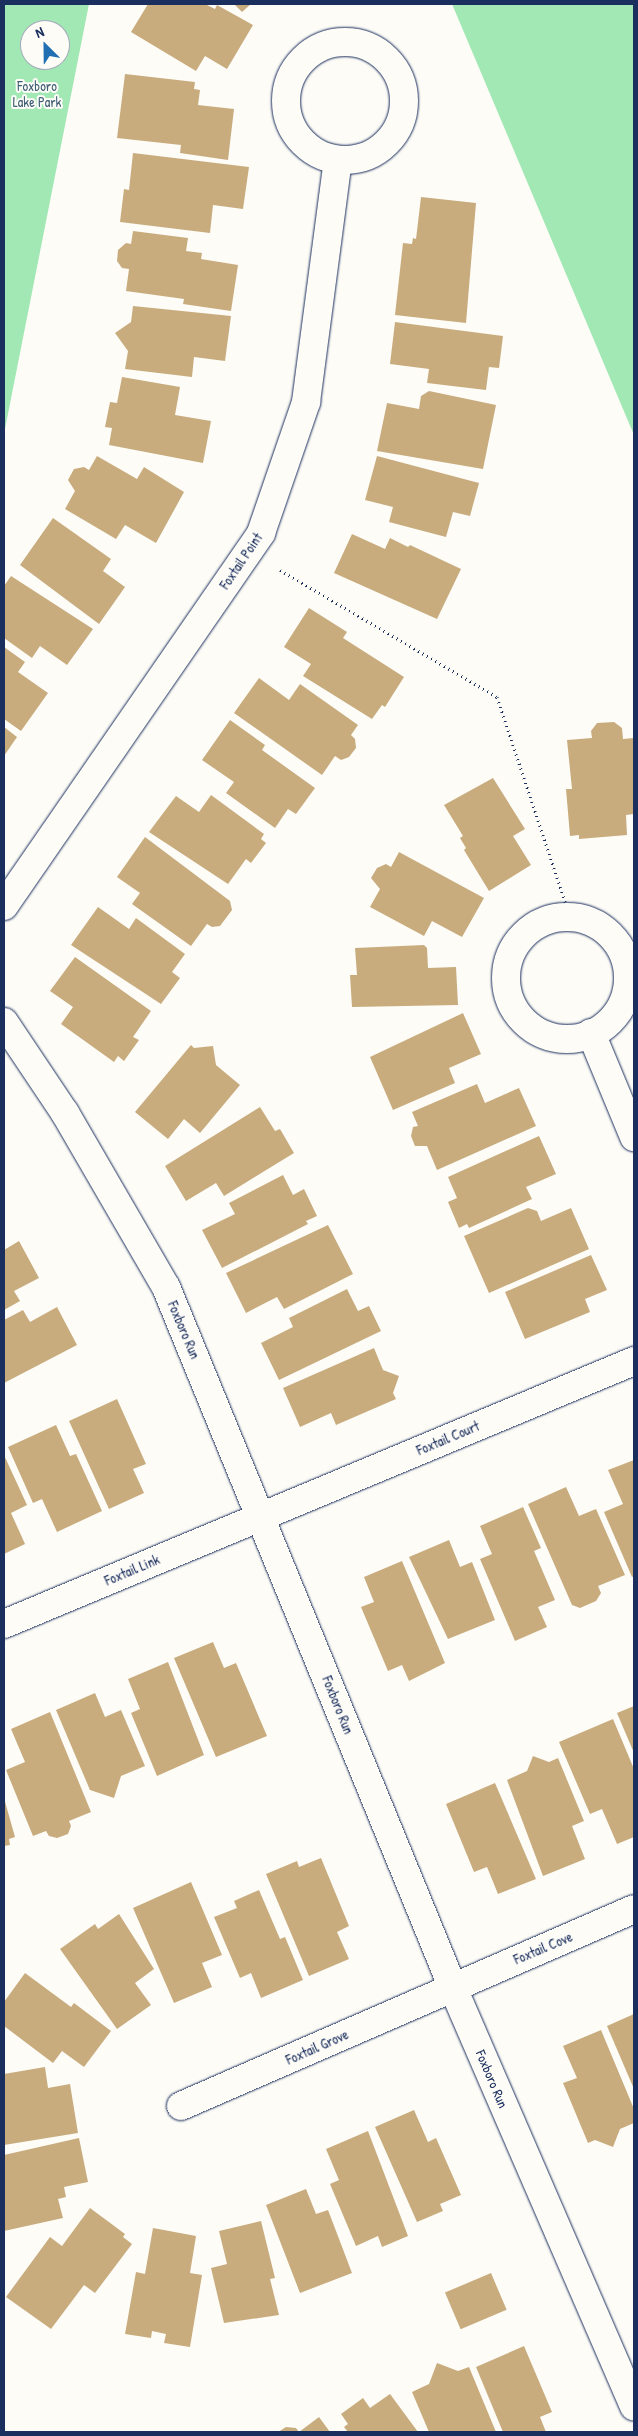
<!DOCTYPE html>
<html>
<head>
<meta charset="utf-8">
<style>
	body { margin:0 }
	#map { position:relative; width:638px; height:2436px; overflow:hidden; background:#fdfcf7; font-family:"Patrick Hand",sans-serif }
	div>[style] { position:absolute }
	.green>* { inset:0; background:#a2e8b4 }
	.building>* { inset:0; background:#c9ac7e; transform-origin:0 0 }
	.path>* { height:3px; margin-top:-1.5px; transform-origin:0; background:repeating-linear-gradient(90deg,#1b2f5e 0 1px,transparent 0 5px) }
	.roads { filter:drop-shadow(0 0 1px #1b2f5e) drop-shadow(0 0 1px #1b2f5e) }
	.street>* { height:28px; margin:-14px; padding:0 14px; transform-origin:14px; border-radius:14px; background:#fdfcf7 }
	.street>.ring { margin:-14px; padding:0; box-sizing:content-box; background:none; border:28px solid #fdfcf7; border-radius:50% }
	span { translate:-50% -50%; white-space:nowrap; text-align:center; line-height:1.15; -webkit-text-stroke:4px #fdfcf7; paint-order:stroke }
	.park-label { font-size:14px; color:#3d5d74 }
	.street-label { font-size:14px; color:#1b2f5e }
	.frame { position:absolute; inset:0; border:5px solid #1b2f5e; pointer-events:none }
	.north { position:absolute; left:20px; top:20px; width:50px; height:50px; box-sizing:border-box; background:#fdfcf7; border:1px solid #a3aaba; border-radius:50%; rotate:337deg; font-size:14px; font-weight:700; line-height:20px; text-align:center; color:#1b2f5e }
	.north::after { content:''; display:block; margin:auto; width:18px; height:22px; background:#1f6fb2; clip-path:polygon(50% 0,100% 100%,50% 72%,0 100%) }
</style>
</head>
<body>
<div id="map">
	<div class="green">
		<i style="clip-path:polygon(evenodd,4px 4px,89px 4px,4px 434px,4px 4px,30px 30px,60px 30px,60px 60px,30px 60px,30px 30px)"></i>
		<i style="clip-path:polygon(452px 4px,634px 4px,634px 435px)"></i>
	</div>
	<div class="building">
		<i style="clip-path:polygon(148px 4px,205px 4px,215px 9px,217px 5px,253px 25px,227px 69px,205px 56px,196px 71px,131px 32px)"></i>
		<i style="clip-path:polygon(234px 4px,251px 4px,242px 12px)"></i>
		<i style="clip-path:polygon(125px 74px,195px 82px,194px 89px,200px 90px,198px 105px,234px 109px,228px 160px,180px 153px,181px 145px,117px 138px)"></i>
		<i style="clip-path:polygon(133px 153px,249px 167px,243px 209px,213px 205px,210px 233px,120px 222px,124px 189px,129px 190px)"></i>
		<i style="clip-path:polygon(421px 197px,476px 203px,466px 323px,395px 315px,403px 243px,412px 244px,413px 238px,416px 239px)"></i>
		<i style="clip-path:polygon(133px 231px,188px 238px,186px 251px,202px 253px,201px 259px,238px 265px,231px 311px,183px 304px,184px 299px,126px 291px,129px 269px,122px 268px,117px 261px,118px 250px,126px 243px,131px 244px)"></i>
		<i style="clip-path:polygon(133px 306px,231px 316px,225px 361px,194px 357px,192px 377px,125px 369px,128px 351px,115px 333px,131px 322px)"></i>
		<i style="clip-path:polygon(395px 322px,503px 336px,499px 368px,489px 367px,486px 390px,427px 383px,429px 369px,390px 364px)"></i>
		<i style="clip-path:polygon(122px 377px,180px 387px,175px 415px,211px 421px,203px 463px,109px 445px,112px 428px,105px 427px,110px 402px,117px 403px)"></i>
		<i style="clip-path:polygon(429px 391px,496px 405px,483px 469px,377px 451px,387px 403px,419px 409px,421px 396px)"></i>
		<i style="clip-path:polygon(97px 456px,137px 479px,144px 467px,184px 492px,156px 543px,125px 525px,116px 539px,65px 509px,75px 491px,68px 480px,74px 469px,84px 467px,89px 470px)"></i>
		<i style="clip-path:polygon(377px 456px,479px 483px,470px 516px,453px 512px,446px 537px,389px 522px,393px 507px,365px 500px)"></i>
		<i style="clip-path:polygon(53px 518px,111px 559px,103px 571px,125px 587px,99px 624px,20px 565px)"></i>
		<i style="clip-path:polygon(352px 534px,385px 549px,390px 538px,408px 547px,410px 545px,461px 569px,437px 619px,334px 573px)"></i>
		<i style="clip-path:polygon(11px 576px,93px 629px,67px 665px,40px 646px,32px 658px,4px 638px,4px 586px)"></i>
		<i style="clip-path:polygon(309px 608px,347px 632px,343px 638px,404px 677px,385px 707px,382px 705px,372px 719px,303px 676px,311px 664px,284px 647px)"></i>
		<i style="clip-path:polygon(4px 647px,25px 662px,18px 672px,48px 693px,21px 731px,4px 719px)"></i>
		<i style="clip-path:polygon(259px 678px,289px 700px,300px 684px,358px 725px,351px 735px,355px 739px,356px 748px,349px 757px,341px 760px,335px 756px,322px 775px,234px 713px)"></i>
		<i style="clip-path:polygon(230px 720px,265px 745px,262px 750px,315px 788px,296px 814px,288px 809px,275px 828px,226px 793px,234px 782px,202px 760px)"></i>
		<i style="clip-path:polygon(614px 722px,622px 728px,623px 739px,634px 738px,634px 814px,626px 815px,627px 835px,579px 839px,579px 835px,570px 836px,566px 789px,572px 789px,567px 740px,592px 738px,591px 731px,597px 723px)"></i>
		<i style="clip-path:polygon(4px 727px,17px 737px,4px 756px)"></i>
		<i style="clip-path:polygon(493px 778px,525px 829px,513px 836px,531px 865px,489px 891px,464px 850px,466px 848px,460px 838px,463px 836px,444px 805px)"></i>
		<i style="clip-path:polygon(211px 795px,264px 834px,261px 839px,266px 843px,251px 863px,246px 859px,228px 884px,149px 832px,176px 796px,199px 812px)"></i>
		<i style="clip-path:polygon(145px 837px,230px 901px,232px 910px,220px 926px,212px 927px,207px 924px,191px 946px,132px 904px,140px 893px,117px 877px)"></i>
		<i style="clip-path:polygon(399px 852px,484px 898px,462px 937px,432px 921px,424px 936px,370px 907px,380px 889px,371px 878px,377px 868px,386px 864px,391px 867px)"></i>
		<i style="clip-path:polygon(98px 907px,129px 929px,136px 918px,185px 954px,172px 972px,180px 978px,161px 1004px,71px 945px)"></i>
		<i style="clip-path:polygon(424px 945px,427px 948px,428px 968px,456px 967px,458px 1005px,352px 1007px,350px 975px,357px 975px,355px 948px)"></i>
		<i style="clip-path:polygon(75px 957px,151px 1011px,133px 1037px,139px 1040px,124px 1061px,118px 1056px,114px 1062px,61px 1024px,73px 1007px,50px 991px)"></i>
		<i style="clip-path:polygon(463px 1013px,481px 1054px,449px 1068px,455px 1083px,393px 1110px,370px 1057px)"></i>
		<i style="clip-path:polygon(191px 1045px,194px 1048px,213px 1046px,216px 1065px,240px 1085px,200px 1133px,184px 1119px,168px 1139px,135px 1112px)"></i>
		<i style="clip-path:polygon(477px 1084px,485px 1103px,519px 1088px,536px 1126px,437px 1170px,427px 1146px,415px 1146px,411px 1136px,413px 1127px,418px 1126px,412px 1112px)"></i>
		<i style="clip-path:polygon(260px 1107px,275px 1131px,280px 1129px,294px 1153px,224px 1196px,216px 1183px,186px 1201px,165px 1166px)"></i>
		<i style="clip-path:polygon(539px 1136px,556px 1174px,526px 1187px,532px 1199px,469px 1228px,467px 1224px,459px 1228px,448px 1202px,457px 1198px,448px 1177px)"></i>
		<i style="clip-path:polygon(283px 1175px,293px 1195px,304px 1189px,317px 1216px,306px 1221px,308px 1224px,222px 1268px,202px 1230px,235px 1214px,229px 1203px)"></i>
		<i style="clip-path:polygon(528px 1208px,537px 1211px,541px 1221px,571px 1208px,589px 1249px,489px 1293px,464px 1236px)"></i>
		<i style="clip-path:polygon(328px 1225px,353px 1274px,284px 1309px,277px 1297px,246px 1313px,226px 1273px)"></i>
		<i style="clip-path:polygon(19px 1241px,39px 1278px,14px 1291px,20px 1301px,4px 1310px,4px 1250px)"></i>
		<i style="clip-path:polygon(591px 1255px,607px 1290px,585px 1299px,590px 1312px,525px 1339px,505px 1292px)"></i>
		<i style="clip-path:polygon(347px 1289px,358px 1311px,369px 1306px,381px 1331px,279px 1380px,261px 1343px,293px 1327px,289px 1318px)"></i>
		<i style="clip-path:polygon(57px 1307px,77px 1345px,4px 1383px,4px 1320px,23px 1310px,30px 1322px)"></i>
		<i style="clip-path:polygon(374px 1348px,383px 1370px,399px 1376px,393px 1393px,396px 1399px,336px 1425px,331px 1413px,300px 1427px,283px 1388px)"></i>
		<i style="clip-path:polygon(117px 1399px,146px 1464px,133px 1469px,144px 1493px,109px 1509px,69px 1421px)"></i>
		<i style="clip-path:polygon(56px 1425px,70px 1456px,76px 1454px,102px 1511px,57px 1532px,42px 1499px,33px 1503px,8px 1447px)"></i>
		<i style="clip-path:polygon(4px 1455px,27px 1505px,11px 1513px,25px 1544px,4px 1554px)"></i>
		<i style="clip-path:polygon(634px 1460px,634px 1576px,632px 1577px,604px 1512px,623px 1504px,608px 1470px)"></i>
		<i style="clip-path:polygon(566px 1487px,579px 1516px,596px 1509px,625px 1575px,598px 1586px,601px 1593px,596px 1601px,580px 1608px,572px 1605px,528px 1504px)"></i>
		<i style="clip-path:polygon(523px 1507px,541px 1548px,534px 1551px,555px 1600px,538px 1607px,547px 1627px,515px 1641px,480px 1559px,492px 1554px,480px 1526px)"></i>
		<i style="clip-path:polygon(449px 1540px,460px 1567px,472px 1562px,495px 1620px,448px 1639px,409px 1557px)"></i>
		<i style="clip-path:polygon(402px 1561px,445px 1663px,409px 1681px,402px 1665px,388px 1671px,361px 1607px,374px 1602px,364px 1577px)"></i>
		<i style="clip-path:polygon(213px 1642px,224px 1668px,236px 1663px,267px 1736px,216px 1757px,174px 1658px)"></i>
		<i style="clip-path:polygon(168px 1662px,204px 1755px,157px 1776px,131px 1713px,140px 1709px,128px 1679px)"></i>
		<i style="clip-path:polygon(95px 1693px,105px 1717px,121px 1710px,145px 1766px,121px 1776px,114px 1798px,90px 1790px,56px 1710px)"></i>
		<i style="clip-path:polygon(634px 1706px,634px 1753px,617px 1713px)"></i>
		<i style="clip-path:polygon(50px 1712px,91px 1812px,69px 1821px,71px 1826px,68px 1834px,57px 1838px,49px 1836px,46px 1831px,33px 1836px,6px 1770px,25px 1762px,11px 1729px)"></i>
		<i style="clip-path:polygon(613px 1719px,634px 1769px,634px 1837px,617px 1844px,602px 1809px,590px 1814px,559px 1742px)"></i>
		<i style="clip-path:polygon(533px 1756px,549px 1762px,558px 1758px,584px 1821px,572px 1826px,585px 1859px,543px 1876px,507px 1780px,527px 1771px)"></i>
		<i style="clip-path:polygon(495px 1783px,536px 1879px,498px 1894px,487px 1867px,474px 1872px,446px 1804px)"></i>
		<i style="clip-path:polygon(4px 1798px,15px 1837px,9px 1839px,10px 1845px,4px 1846px)"></i>
		<i style="clip-path:polygon(321px 1858px,349px 1926px,337px 1932px,349px 1959px,309px 1976px,266px 1874px,297px 1861px,299px 1867px)"></i>
		<i style="clip-path:polygon(191px 1882px,222px 1955px,202px 1963px,212px 1987px,174px 2003px,133px 1908px)"></i>
		<i style="clip-path:polygon(259px 1890px,280px 1939px,285px 1937px,303px 1980px,261px 1998px,251px 1973px,240px 1978px,214px 1917px,237px 1908px,234px 1901px)"></i>
		<i style="clip-path:polygon(119px 1914px,154px 1969px,135px 1983px,151px 2005px,117px 2029px,60px 1949px,95px 1924px,98px 1929px)"></i>
		<i style="clip-path:polygon(25px 1973px,71px 2007px,74px 2003px,111px 2031px,84px 2067px,62px 2051px,53px 2063px,4px 2026px,4px 2002px)"></i>
		<i style="clip-path:polygon(634px 2014px,634px 2089px,607px 2026px)"></i>
		<i style="clip-path:polygon(601px 2030px,634px 2109px,634px 2123px,620px 2129px,613px 2147px,595px 2140px,588px 2143px,563px 2083px,577px 2078px,563px 2046px)"></i>
		<i style="clip-path:polygon(45px 2067px,48px 2088px,70px 2084px,78px 2133px,4px 2145px,4px 2074px)"></i>
		<i style="clip-path:polygon(414px 2110px,428px 2142px,436px 2138px,461px 2195px,440px 2204px,443px 2211px,417px 2222px,375px 2127px)"></i>
		<i style="clip-path:polygon(368px 2131px,408px 2236px,382px 2247px,378px 2236px,356px 2246px,330px 2184px,339px 2180px,326px 2149px)"></i>
		<i style="clip-path:polygon(79px 2138px,88px 2182px,64px 2187px,66px 2197px,58px 2199px,63px 2218px,4px 2231px,4px 2155px)"></i>
		<i style="clip-path:polygon(306px 2189px,316px 2214px,328px 2210px,352px 2273px,300px 2293px,266px 2205px)"></i>
		<i style="clip-path:polygon(90px 2208px,125px 2234px,123px 2237px,132px 2244px,95px 2293px,84px 2285px,51px 2329px,6px 2297px,50px 2237px,62px 2246px)"></i>
		<i style="clip-path:polygon(261px 2221px,275px 2278px,270px 2279px,279px 2315px,224px 2323px,211px 2268px,227px 2264px,219px 2231px)"></i>
		<i style="clip-path:polygon(153px 2228px,196px 2236px,190px 2273px,202px 2275px,190px 2347px,164px 2343px,166px 2334px,152px 2331px,151px 2338px,125px 2334px,136px 2272px,145px 2274px)"></i>
		<i style="left:491px;top:2273px;width:40px;height:50px;rotate:67deg"></i>
		<i style="clip-path:polygon(524px 2346px,552px 2412px,540px 2417px,546px 2432px,503px 2432px,476px 2367px)"></i>
		<i style="clip-path:polygon(437px 2363px,458px 2371px,469px 2367px,496px 2432px,429px 2432px,412px 2392px,429px 2384px)"></i>
		<i style="clip-path:polygon(390px 2394px,418px 2432px,348px 2432px,344px 2427px,348px 2424px,341px 2414px,363px 2398px,370px 2408px)"></i>
		<i style="clip-path:polygon(319px 2417px,330px 2432px,278px 2432px,286px 2427px,296px 2428px,299px 2432px)"></i>
	</div>
	<div class="path">
		<i style="left:280px;top:570px;width:251px;rotate:30.3deg"></i>
		<i style="left:497px;top:697px;width:232px;rotate:71.6deg"></i>
	</div>
	<div class="roads">
		<div class="street">
			<i class="ring" style="left:286px;top:42px;width:90px;height:90px"></i>
			<i style="left:4px;top:906px;width:453px;rotate:-55.4deg"></i>
			<i style="left:261px;top:533px;width:139px;rotate:-71deg"></i>
			<i style="left:306px;top:402px;width:244px;rotate:-82.5deg"></i>
			<i class="ring" style="left:506px;top:917px;width:94px;height:94px"></i>
			<i style="left:4px;top:1022px;width:110px;rotate:56.2deg"></i>
			<i style="left:65px;top:1113px;width:201px;rotate:59.9deg"></i>
			<i style="left:166px;top:1287px;width:757px;rotate:67.74deg"></i>
			<i style="left:453px;top:1988px;width:456px;rotate:66.6deg"></i>
			<i style="left:591px;top:1033px;width:113px;rotate:67.5deg"></i>
			<i style="left:4px;top:1624px;width:683px;rotate:-22.66deg"></i>
			<i style="left:181px;top:2106px;width:494px;rotate:-23.5deg"></i>
		</div>
	</div>
	<div class="park-label">
		<span style="left:37px;top:94px">Foxboro<br>Lake Park</span>
	</div>
	<div class="street-label">
		<span style="left:241px;top:561px;rotate:-56deg">Foxtail Point</span>
		<span style="left:184px;top:1330px;rotate:67deg">Foxboro Run</span>
		<span style="left:448px;top:1438px;rotate:-23deg">Foxtail Court</span>
		<span style="left:132px;top:1570px;rotate:-23deg">Foxtail Link</span>
		<span style="left:338px;top:1705px;rotate:68deg">Foxboro Run</span>
		<span style="left:543px;top:1948px;rotate:-23deg">Foxtail Cove</span>
		<span style="left:317px;top:2047px;rotate:-24deg">Foxtail Grove</span>
		<span style="left:492px;top:2079px;rotate:67deg">Foxboro Run</span>
	</div>
	<div class="frame"></div>
	<div class="north">N</div>
</div>
</body>
</html>
